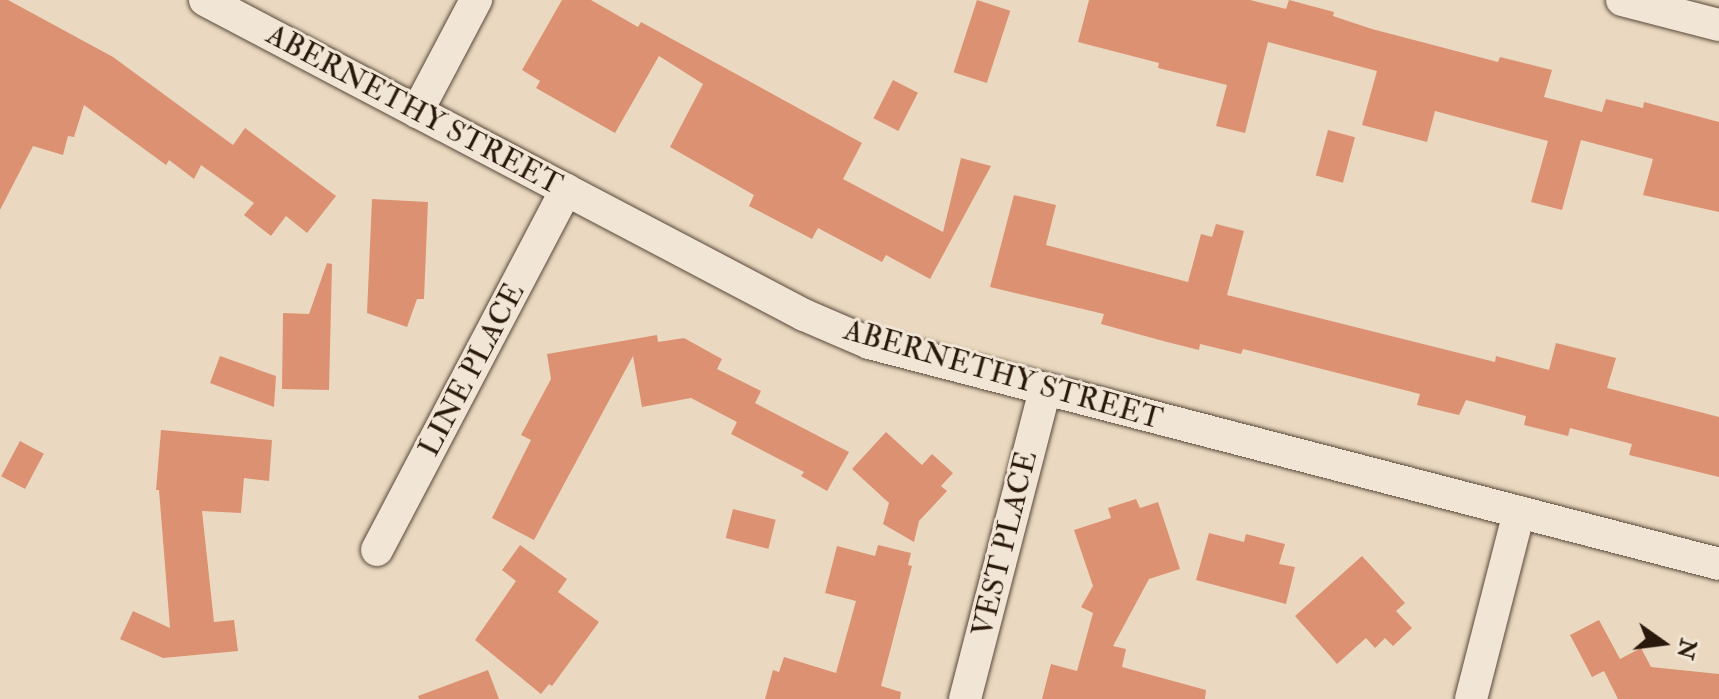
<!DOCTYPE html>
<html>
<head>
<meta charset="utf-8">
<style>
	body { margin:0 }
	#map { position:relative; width:1719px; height:699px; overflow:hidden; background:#ead9c0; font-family:"IM FELL Double Pica",serif }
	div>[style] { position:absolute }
	.building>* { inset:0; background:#dc9272; transform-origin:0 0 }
	.roads { filter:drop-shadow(0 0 2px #594839) drop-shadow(0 0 2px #594839) }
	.minor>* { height:32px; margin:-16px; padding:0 16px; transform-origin:16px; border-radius:16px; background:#f1e6d6 }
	span { translate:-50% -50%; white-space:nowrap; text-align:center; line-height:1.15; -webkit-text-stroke:6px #f1e6d6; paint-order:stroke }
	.street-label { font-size:30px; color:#29180c }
	.north { position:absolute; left:1623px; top:603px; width:80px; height:80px; -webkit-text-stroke:6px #f1e6d6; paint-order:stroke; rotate:104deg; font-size:22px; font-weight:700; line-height:32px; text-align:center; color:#29180c }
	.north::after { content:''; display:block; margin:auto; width:28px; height:36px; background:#29180c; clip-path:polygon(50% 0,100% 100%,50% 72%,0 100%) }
</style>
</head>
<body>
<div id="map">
	<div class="building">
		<i style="clip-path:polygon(0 0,8px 0,113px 57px,233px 145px,245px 128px,336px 196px,307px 233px,286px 216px,271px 236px,244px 215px,254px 203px,201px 165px,194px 179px,169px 160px,166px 165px,84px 105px,74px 137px,68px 136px,63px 155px,33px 146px,0 210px)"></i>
		<i style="clip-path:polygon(562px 0,591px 0,638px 27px,641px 22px,862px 143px,843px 179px,943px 232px,961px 158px,991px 166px,930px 279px,886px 255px,882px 262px,818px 228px,812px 239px,749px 206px,754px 195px,670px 147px,703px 84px,659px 56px,615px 133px,536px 88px,540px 81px,522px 70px)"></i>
		<i style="left:977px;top:0;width:35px;height:76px;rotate:18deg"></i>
		<i style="clip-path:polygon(1089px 0,1250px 0,1286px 9px,1289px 0,1334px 12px,1333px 16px,1372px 29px,1498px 62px,1500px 57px,1552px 70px,1544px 97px,1602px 112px,1606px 99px,1643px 108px,1644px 102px,1719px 122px,1719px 212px,1643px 195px,1653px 159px,1581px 140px,1562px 210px,1531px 202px,1548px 141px,1435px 111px,1427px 142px,1362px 125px,1377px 71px,1268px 42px,1245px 133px,1216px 126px,1227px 85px,1158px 68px,1159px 63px,1078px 42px)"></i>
		<i style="left:893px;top:80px;width:28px;height:43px;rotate:27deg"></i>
		<i style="left:1328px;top:130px;width:28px;height:47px;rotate:15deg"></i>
		<i style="clip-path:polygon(1014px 195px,1056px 205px,1046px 245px,1188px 282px,1201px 234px,1212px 237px,1216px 224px,1244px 231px,1227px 295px,1495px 362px,1496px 356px,1549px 370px,1556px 343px,1616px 358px,1607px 388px,1719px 417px,1719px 477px,1629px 455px,1632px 444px,1570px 428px,1568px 436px,1524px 425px,1526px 416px,1466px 400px,1459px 415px,1417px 405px,1420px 394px,1243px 349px,1241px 354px,1200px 344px,1199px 350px,1167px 342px,1101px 324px,1104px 314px,990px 287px)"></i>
		<i style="clip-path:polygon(372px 199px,428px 202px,424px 299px,417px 299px,407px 327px,367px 313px)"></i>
		<i style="clip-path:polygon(327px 263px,332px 264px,329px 390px,282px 389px,283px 313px,309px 314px)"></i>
		<i style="clip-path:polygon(657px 335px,658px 342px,684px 338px,722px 359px,717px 369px,761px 391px,755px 403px,849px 452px,827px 491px,801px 476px,804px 472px,731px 434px,737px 422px,691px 398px,642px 407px,633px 356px,534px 540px,492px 518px,531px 440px,521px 435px,551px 379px,547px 354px)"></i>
		<i style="clip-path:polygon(220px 356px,276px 376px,274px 407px,210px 383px)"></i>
		<i style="clip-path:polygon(161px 430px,272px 440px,269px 481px,244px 478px,241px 513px,202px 511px,214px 622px,234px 620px,238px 651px,163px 658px,120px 639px,133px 611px,170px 628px,159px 490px,156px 490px)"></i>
		<i style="clip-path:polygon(886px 432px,922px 465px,932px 454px,953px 473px,941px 486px,947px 491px,919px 521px,914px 542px,883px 524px,889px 503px,852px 469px)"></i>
		<i style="left:20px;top:441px;width:27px;height:40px;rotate:28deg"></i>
		<i style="clip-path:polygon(1136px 499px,1140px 508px,1158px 502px,1180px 569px,1149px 579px,1113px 646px,1126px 649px,1122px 667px,1206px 690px,1205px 699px,1042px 699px,1051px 664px,1077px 671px,1093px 613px,1081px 607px,1093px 586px,1074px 530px,1111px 518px,1108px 508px)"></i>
		<i style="left:733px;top:509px;width:44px;height:30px;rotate:14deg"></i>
		<i style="clip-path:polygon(1209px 533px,1244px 542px,1246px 534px,1285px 544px,1279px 564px,1295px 567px,1286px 604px,1196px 580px)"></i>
		<i style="clip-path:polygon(520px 545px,567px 579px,558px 592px,599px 622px,552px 686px,549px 684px,541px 694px,475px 640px,516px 581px,502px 570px)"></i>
		<i style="clip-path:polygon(878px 545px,911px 553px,908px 565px,912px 566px,881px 686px,901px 692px,900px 699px,765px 699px,773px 670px,779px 672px,784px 657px,836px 673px,856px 601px,825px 593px,837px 546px,875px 556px)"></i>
		<i style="clip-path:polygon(1362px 556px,1405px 603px,1396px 611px,1412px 628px,1393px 646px,1385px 638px,1375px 648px,1366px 638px,1337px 664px,1295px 616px)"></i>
		<i style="clip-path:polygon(1599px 620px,1620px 659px,1641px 648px,1651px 667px,1719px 674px,1719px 699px,1618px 699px,1604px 671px,1592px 677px,1570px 635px)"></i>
		<i style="clip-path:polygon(488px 670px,499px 699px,419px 699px,418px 696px)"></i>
	</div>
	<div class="roads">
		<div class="minor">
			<i style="left:205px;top:0;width:677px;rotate:27.74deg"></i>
			<i style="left:804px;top:315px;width:71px;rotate:23.3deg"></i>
			<i style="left:869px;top:343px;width:878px;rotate:14.57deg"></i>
			<i style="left:1622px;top:0;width:100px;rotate:14.5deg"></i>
			<i style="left:417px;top:112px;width:127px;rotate:-62.2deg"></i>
			<i style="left:377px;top:550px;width:407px;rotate:-62.3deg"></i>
			<i style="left:965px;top:699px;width:319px;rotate:-75.5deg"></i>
			<i style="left:1471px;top:699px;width:193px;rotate:-75.6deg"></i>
		</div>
	</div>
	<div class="street-label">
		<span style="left:414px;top:110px;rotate:28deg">ABERNETHY STREET</span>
		<span style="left:472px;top:370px;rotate:-62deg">LINE PLACE</span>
		<span style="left:1003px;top:375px;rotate:16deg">ABERNETHY STREET</span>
		<span style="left:1005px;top:544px;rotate:-76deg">VEST PLACE</span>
	</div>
	<div class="north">N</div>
</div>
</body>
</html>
